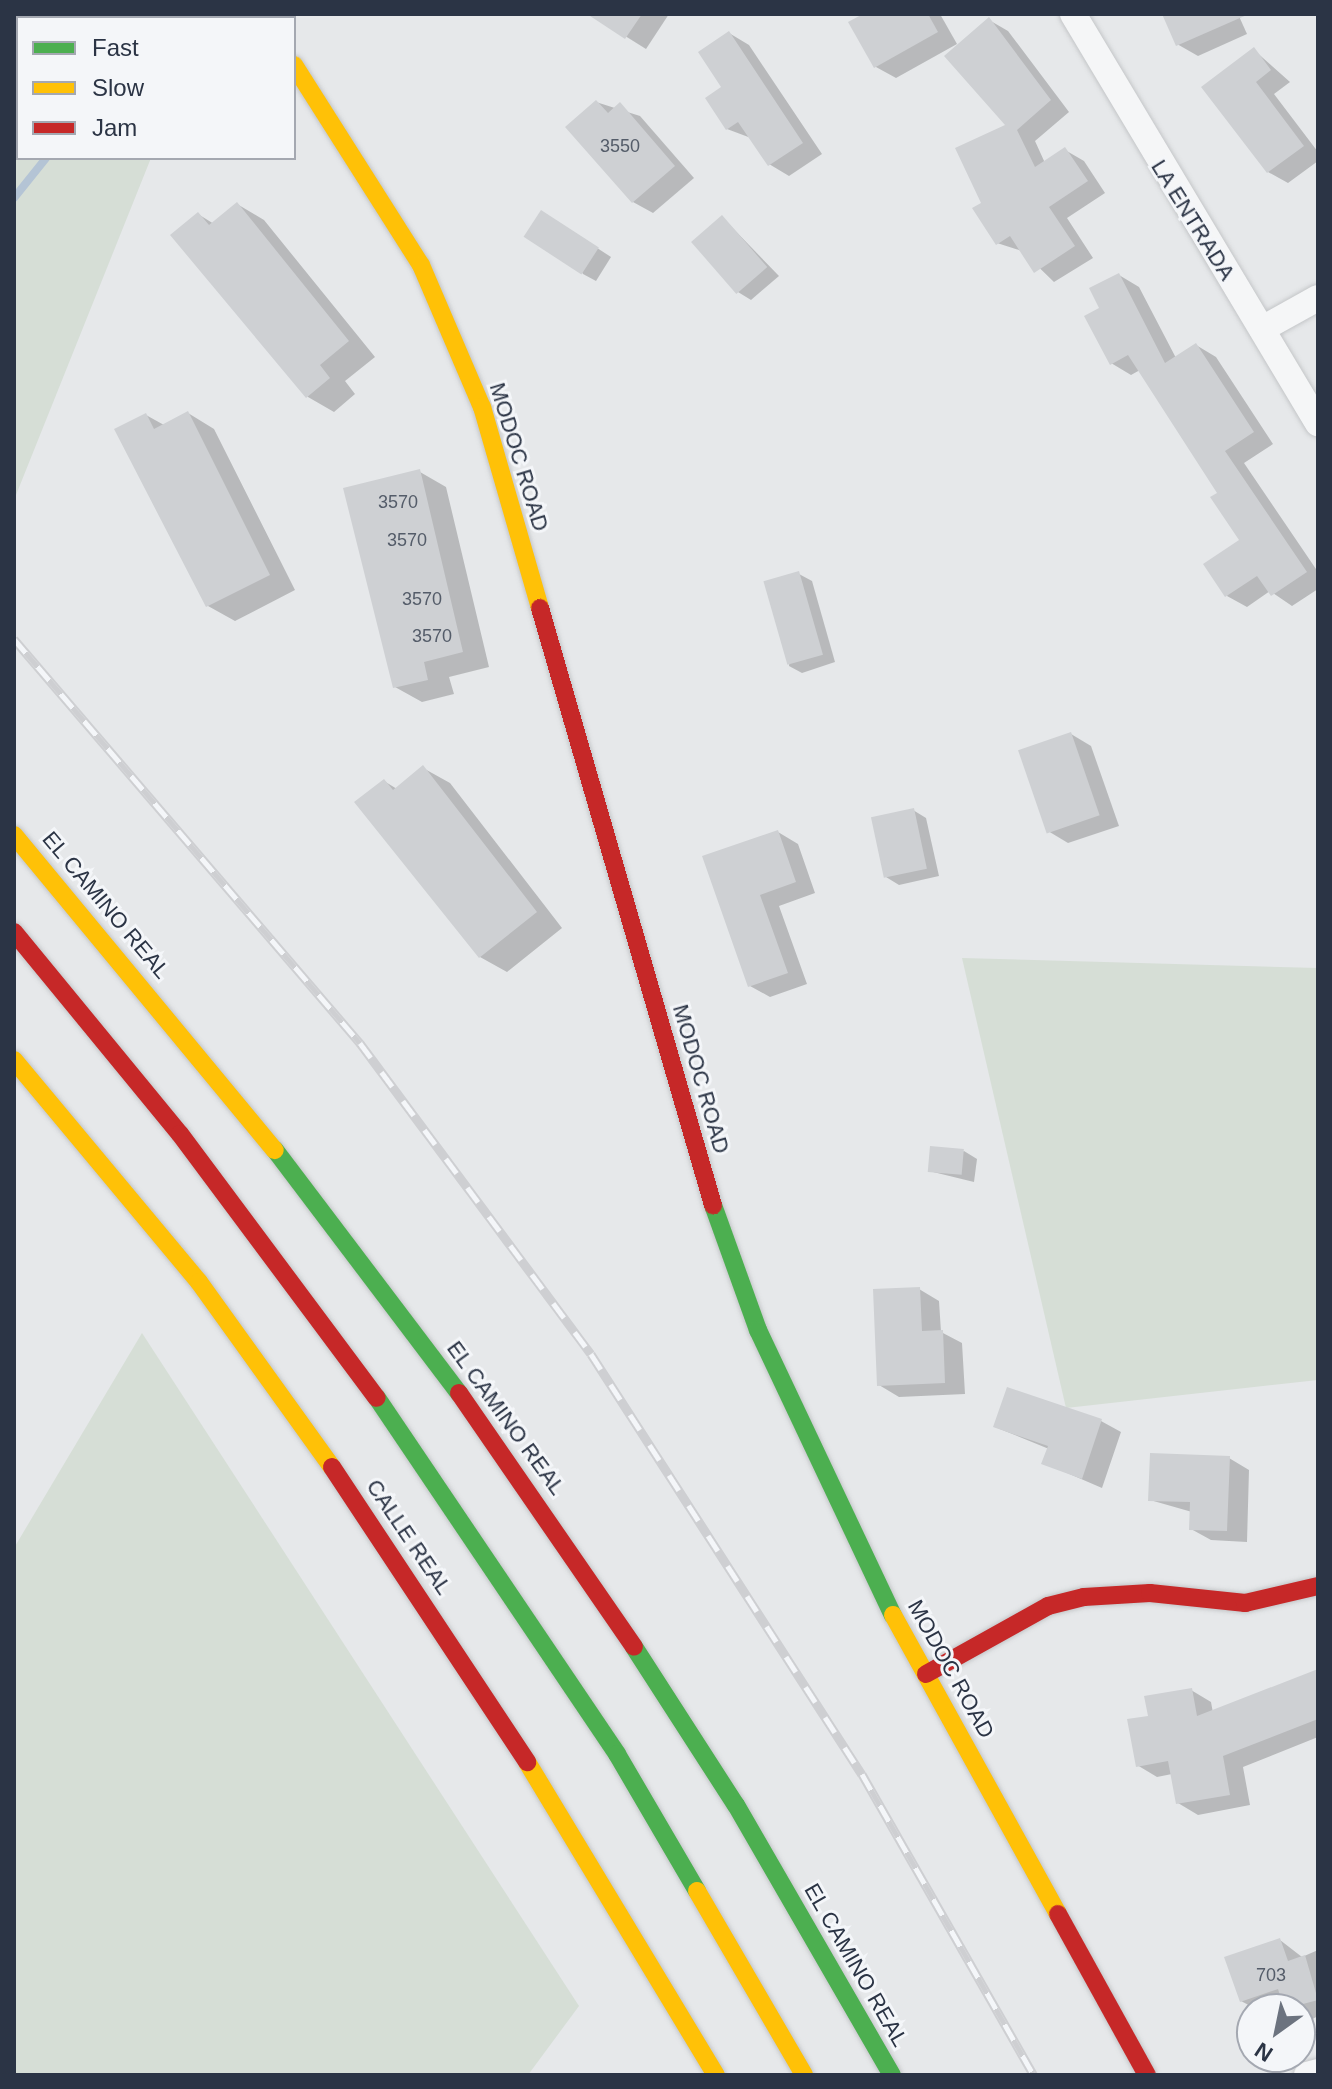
<!DOCTYPE html>
<html>
<head>
<meta charset="utf-8">
<style>
	body { margin:0 }
	#map { position:relative; width:1332px; height:2089px; overflow:hidden; background:#e6e8ea; font-family:Helvetica,sans-serif }
	div>[style] { position:absolute }
	.green>* { inset:0; background:#d6ded6 }
	.shadow>* { inset:0; background:#0003 }
	.stream>* { height:8px; margin:-4px; padding:0 4px; transform-origin:4px; border-radius:4px; background:#b4c4d5 }
	.building>* { inset:0; background:#ced0d3; transform-origin:0 0 }
	.roads { filter:drop-shadow(0 0 2px #c4c6c8) drop-shadow(0 0 2px #c4c6c8) }
	.street>* { height:26px; margin:-13px; padding:0 13px; transform-origin:13px; border-radius:13px; background:#f5f6f7 }
	.fast>* { height:18px; margin:-9px; padding:0 9px; transform-origin:9px; border-radius:9px; background:#4caf50 }
	.slow>* { height:18px; margin:-9px; padding:0 9px; transform-origin:9px; border-radius:9px; background:#ffc107 }
	.jam>* { height:18px; margin:-9px; padding:0 9px; transform-origin:9px; border-radius:9px; background:#c62828 }
	.rail>* { height:9px; margin-top:-4.5px; transform-origin:0; background:repeating-linear-gradient(90deg,#f4f6f9 0 18px,#cecfd2 0 36px); box-sizing:border-box; border-block:2px solid #cecfd2 }
	span { translate:-50% -50%; white-space:nowrap; text-align:center; line-height:1.15; -webkit-text-stroke:6px #f4f6f9; paint-order:stroke }
	.number-label { font-size:18px; color:#545c69 }
	.number-label span { -webkit-text-stroke-width:0 }
	.street-label { font-size:22px; color:#2b3445 }
	.frame { position:absolute; inset:0; border:16px solid #2b3445; pointer-events:none }
	.legend { position:absolute; left:16px; top:16px; width:280px; height:144px; box-sizing:border-box; background:#f4f6f9; border:2px solid #a4a8b1; margin:0; padding:10px 14px; list-style:none; font-size:24px; color:#2b3445 }
	.legend li { display:flex; align-items:center; gap:16px; height:40px }
	.legend b { width:40px; border:2px solid #a4a8b1 }
	.north { position:absolute; left:1236px; top:1993px; width:80px; height:80px; box-sizing:border-box; background:#f4f6f9; border:2px solid #a4a8b1; border-radius:50%; rotate:213deg; font-size:22px; font-weight:700; line-height:32px; text-align:center; color:#2b3445 }
	.north::after { content:''; display:block; margin:auto; width:28px; height:36px; background:#6c737f; clip-path:polygon(50% 0,100% 100%,50% 72%,0 100%) }
</style>
</head>
<body>
<div id="map">
	<div class="green">
		<i style="clip-path:polygon(14px 14px,207px 14px,18px 18px,18px 158px,151px 158px,14px 500px)"></i>
		<i style="clip-path:polygon(962px 958px,1318px 968px,1318px 1380px,1066px 1408px)"></i>
		<i style="clip-path:polygon(142px 1333px,579px 2006px,528px 2075px,14px 2075px,14px 1548px)"></i>
	</div>
	<div class="shadow">
		<i style="clip-path:polygon(590px 14px,669px 14px,646px 49px)"></i>
		<i style="clip-path:polygon(867px 14px,940px 14px,957px 44px,896px 78px,876px 67px)"></i>
		<i style="clip-path:polygon(1164px 14px,1238px 14px,1247px 34px,1198px 56px,1177px 44px)"></i>
		<i style="clip-path:polygon(989px 20px,1008px 31px,1069px 112px,1035px 141px,1045px 163px,1065px 150px,1084px 161px,1105px 193px,1067px 218px,1093px 258px,1054px 282px,1022px 251px,997px 243px,983px 203px,1008px 126px)"></i>
		<i style="clip-path:polygon(729px 33px,749px 45px,822px 154px,789px 176px,769px 164px,751px 138px,727px 129px)"></i>
		<i style="clip-path:polygon(1254px 50px,1290px 82px,1274px 94px,1318px 152px,1318px 161px,1288px 183px,1268px 172px,1204px 88px)"></i>
		<i style="clip-path:polygon(596px 102px,640px 116px,694px 178px,653px 213px,633px 202px)"></i>
		<i style="clip-path:polygon(237px 204px,264px 220px,375px 357px,345px 381px,355px 394px,334px 412px,308px 397px,173px 235px,198px 214px,214px 224px)"></i>
		<i style="clip-path:polygon(722px 217px,779px 276px,751px 300px,738px 292px)"></i>
		<i style="clip-path:polygon(554px 220px,611px 257px,596px 281px,583px 274px)"></i>
		<i style="clip-path:polygon(1119px 275px,1139px 287px,1176px 358px,1196px 345px,1216px 357px,1273px 444px,1244px 463px,1318px 572px,1318px 589px,1292px 606px,1270px 591px,1247px 607px,1227px 596px,1242px 540px,1220px 493px,1140px 370px,1131px 375px,1111px 363px,1102px 309px)"></i>
		<i style="clip-path:polygon(188px 413px,214px 429px,295px 590px,235px 621px,208px 606px,146px 415px,164px 425px)"></i>
		<i style="clip-path:polygon(420px 472px,446px 487px,489px 667px,449px 677px,454px 694px,422px 702px,395px 687px)"></i>
		<i style="clip-path:polygon(799px 574px,812px 581px,835px 662px,802px 673px,789px 666px)"></i>
		<i style="clip-path:polygon(1071px 734px,1091px 746px,1119px 826px,1068px 843px,1048px 831px)"></i>
		<i style="clip-path:polygon(423px 768px,450px 783px,562px 928px,507px 972px,480px 957px,384px 781px,397px 789px)"></i>
		<i style="clip-path:polygon(913px 810px,926px 818px,939px 876px,899px 885px,886px 877px)"></i>
		<i style="clip-path:polygon(778px 832px,798px 844px,815px 893px,779px 906px,807px 984px,770px 997px,750px 986px,705px 857px)"></i>
		<i style="clip-path:polygon(964px 1151px,977px 1159px,974px 1182px,929px 1171px)"></i>
		<i style="clip-path:polygon(919px 1289px,939px 1301px,941px 1332px,962px 1343px,965px 1394px,899px 1397px,879px 1385px)"></i>
		<i style="clip-path:polygon(1101px 1421px,1121px 1432px,1102px 1488px,1044px 1463px,1049px 1449px,995px 1427px)"></i>
		<i style="clip-path:polygon(1229px 1458px,1249px 1470px,1247px 1542px,1211px 1540px,1191px 1529px,1192px 1512px,1150px 1500px)"></i>
		<i style="clip-path:polygon(1318px 1676px,1318px 1737px,1243px 1767px,1250px 1805px,1198px 1815px,1178px 1803px,1172px 1774px,1157px 1777px,1137px 1765px,1150px 1718px,1191px 1690px,1211px 1702px,1213px 1713px)"></i>
		<i style="clip-path:polygon(1280px 1940px,1302px 1957px,1318px 1950px,1318px 2016px,1307px 2022px,1300px 2009px,1256px 2009px,1241px 2001px)"></i>
	</div>
	<div class="stream">
		<i style="left:150px;top:18px;width:5px;rotate:-53deg"></i>
		<i style="left:14px;top:198px;width:51px;rotate:-51.3deg"></i>
	</div>
	<div class="building">
		<i style="clip-path:polygon(587px 14px,642px 14px,625px 39px)"></i>
		<i style="clip-path:polygon(863px 14px,928px 14px,938px 32px,874px 68px,848px 22px)"></i>
		<i style="clip-path:polygon(1162px 14px,1249px 14px,1176px 46px)"></i>
		<i style="clip-path:polygon(989px 17px,1051px 100px,1017px 130px,1035px 167px,1065px 147px,1088px 181px,1049px 207px,1075px 246px,1034px 273px,1010px 236px,996px 245px,972px 208px,981px 203px,955px 148px,1005px 125px,944px 56px)"></i>
		<i style="clip-path:polygon(729px 31px,803px 143px,768px 166px,738px 122px,726px 130px,705px 98px,721px 87px,698px 52px)"></i>
		<i style="clip-path:polygon(1254px 47px,1271px 70px,1256px 82px,1304px 146px,1267px 173px,1201px 87px)"></i>
		<i style="clip-path:polygon(596px 100px,608px 113px,620px 102px,675px 166px,632px 203px,565px 127px)"></i>
		<i style="clip-path:polygon(237px 202px,349px 341px,320px 365px,330px 378px,306px 398px,170px 235px,198px 212px,209px 225px)"></i>
		<i style="left:541px;top:210px;width:69px;height:32px;rotate:33deg"></i>
		<i style="left:722px;top:215px;width:69px;height:41px;rotate:49deg"></i>
		<i style="clip-path:polygon(1119px 273px,1165px 363px,1196px 343px,1254px 432px,1225px 451px,1307px 572px,1271px 596px,1257px 576px,1225px 597px,1203px 564px,1239px 540px,1210px 497px,1217px 493px,1128px 355px,1110px 365px,1084px 316px,1099px 308px,1089px 288px)"></i>
		<i style="clip-path:polygon(188px 411px,270px 575px,206px 607px,114px 429px,146px 413px,154px 429px)"></i>
		<i style="clip-path:polygon(420px 469px,463px 652px,424px 662px,428px 680px,393px 688px,343px 488px)"></i>
		<i style="left:799px;top:571px;width:87px;height:37px;rotate:74deg"></i>
		<i style="left:1071px;top:732px;width:88px;height:56px;rotate:71deg"></i>
		<i style="clip-path:polygon(423px 765px,537px 912px,479px 958px,354px 802px,384px 779px,393px 790px)"></i>
		<i style="left:914px;top:808px;width:62px;height:44px;rotate:78deg"></i>
		<i style="clip-path:polygon(778px 830px,796px 882px,760px 895px,788px 973px,748px 987px,702px 856px)"></i>
		<i style="left:930px;top:1146px;width:34px;height:26px;rotate:5deg"></i>
		<i style="clip-path:polygon(920px 1287px,922px 1331px,943px 1330px,945px 1383px,877px 1386px,873px 1289px)"></i>
		<i style="clip-path:polygon(1007px 1387px,1102px 1419px,1082px 1479px,1041px 1464px,1048px 1446px,993px 1427px)"></i>
		<i style="clip-path:polygon(1150px 1453px,1230px 1456px,1227px 1531px,1189px 1530px,1190px 1502px,1148px 1501px)"></i>
		<i style="clip-path:polygon(1318px 1669px,1318px 1719px,1223px 1756px,1230px 1795px,1176px 1804px,1168px 1761px,1136px 1767px,1127px 1719px,1148px 1716px,1144px 1696px,1192px 1688px,1197px 1716px)"></i>
		<i style="clip-path:polygon(1280px 1938px,1288px 1961px,1305px 1955px,1318px 2000px,1284px 2009px,1278px 1989px,1240px 2002px,1224px 1957px)"></i>
	</div>
	<div class="roads">
		<div class="street">
			<i style="left:1073px;top:14px;width:477px;rotate:59.1deg"></i>
			<i style="left:1262px;top:329px;width:64px;rotate:-29deg"></i>
			<i style="left:1307px;top:2075px;width:11px;rotate:-15deg"></i>
		</div>
		<div class="fast">
			<i style="left:275px;top:1150px;width:305px;rotate:52.9deg"></i>
			<i style="left:713px;top:1205px;width:133px;rotate:70.2deg"></i>
			<i style="left:758px;top:1330px;width:315px;rotate:64.7deg"></i>
			<i style="left:377px;top:1398px;width:429px;rotate:56deg"></i>
			<i style="left:617px;top:1754px;width:159px;rotate:59.7deg"></i>
			<i style="left:634px;top:1647px;width:188px;rotate:57.2deg"></i>
			<i style="left:736px;top:1805px;width:312px;rotate:60deg"></i>
		</div>
		<div class="slow">
			<i style="left:294px;top:65px;width:237px;rotate:57.6deg"></i>
			<i style="left:421px;top:265px;width:155px;rotate:66.8deg"></i>
			<i style="left:482px;top:407px;width:209px;rotate:73.9deg"></i>
			<i style="left:14px;top:835px;width:409px;rotate:50.4deg"></i>
			<i style="left:14px;top:1060px;width:289px;rotate:50.2deg"></i>
			<i style="left:199px;top:1282px;width:228px;rotate:54.3deg"></i>
			<i style="left:893px;top:1615px;width:342px;rotate:61.1deg"></i>
			<i style="left:527px;top:1762px;width:366px;rotate:58.9deg"></i>
			<i style="left:697px;top:1891px;width:213px;rotate:59.8deg"></i>
		</div>
		<div class="jam">
			<i style="left:253px;top:14px;width:5px;rotate:53deg"></i>
			<i style="left:540px;top:608px;width:622px;rotate:73.84deg"></i>
			<i style="left:14px;top:932px;width:261px;rotate:50.6deg"></i>
			<i style="left:180px;top:1134px;width:329px;rotate:53.3deg"></i>
			<i style="left:459px;top:1393px;width:308px;rotate:55.4deg"></i>
			<i style="left:332px;top:1467px;width:354px;rotate:56.5deg"></i>
			<i style="left:926px;top:1674px;width:140px;rotate:-29.1deg"></i>
			<i style="left:1048px;top:1606px;width:37px;rotate:-14deg"></i>
			<i style="left:1084px;top:1597px;width:66px;rotate:-3.5deg"></i>
			<i style="left:1150px;top:1593px;width:96px;rotate:6deg"></i>
			<i style="left:1245px;top:1603px;width:75px;rotate:-13.1deg"></i>
			<i style="left:1058px;top:1914px;width:184px;rotate:61.1deg"></i>
		</div>
	</div>
	<div class="rail">
		<i style="left:14px;top:639px;width:532px;rotate:49.42deg"></i>
		<i style="left:360px;top:1043px;width:387px;rotate:53.4deg"></i>
		<i style="left:591px;top:1354px;width:500px;rotate:57.2deg"></i>
		<i style="left:862px;top:1774px;width:347px;rotate:60.3deg"></i>
	</div>
	<div class="number-label">
		<span style="left:620px;top:146px">3550</span>
		<span style="left:398px;top:502px">3570</span>
		<span style="left:407px;top:540px">3570</span>
		<span style="left:422px;top:599px">3570</span>
		<span style="left:432px;top:636px">3570</span>
		<span style="left:1271px;top:1975px">703</span>
	</div>
	<div class="street-label">
		<span style="left:1193px;top:220px;rotate:58deg">LA ENTRADA</span>
		<span style="left:519px;top:457px;rotate:73deg">MODOC ROAD</span>
		<span style="left:106px;top:905px;rotate:50deg">EL CAMINO REAL</span>
		<span style="left:701px;top:1079px;rotate:74deg">MODOC ROAD</span>
		<span style="left:506px;top:1418px;rotate:54deg">EL CAMINO REAL</span>
		<span style="left:409px;top:1537px;rotate:56deg">CALLE REAL</span>
		<span style="left:951px;top:1669px;rotate:61deg">MODOC ROAD</span>
		<span style="left:856px;top:1965px;rotate:60deg">EL CAMINO REAL</span>
	</div>
	<div class="frame"></div>
	<ul class="legend">
	<li><b style="height:10px;background:#4caf50"></b>Fast</li>
	<li><b style="height:10px;background:#ffc107"></b>Slow</li>
	<li><b style="height:10px;background:#c62828"></b>Jam</li>
	</ul>
	<div class="north">N</div>
</div>
</body>
</html>
